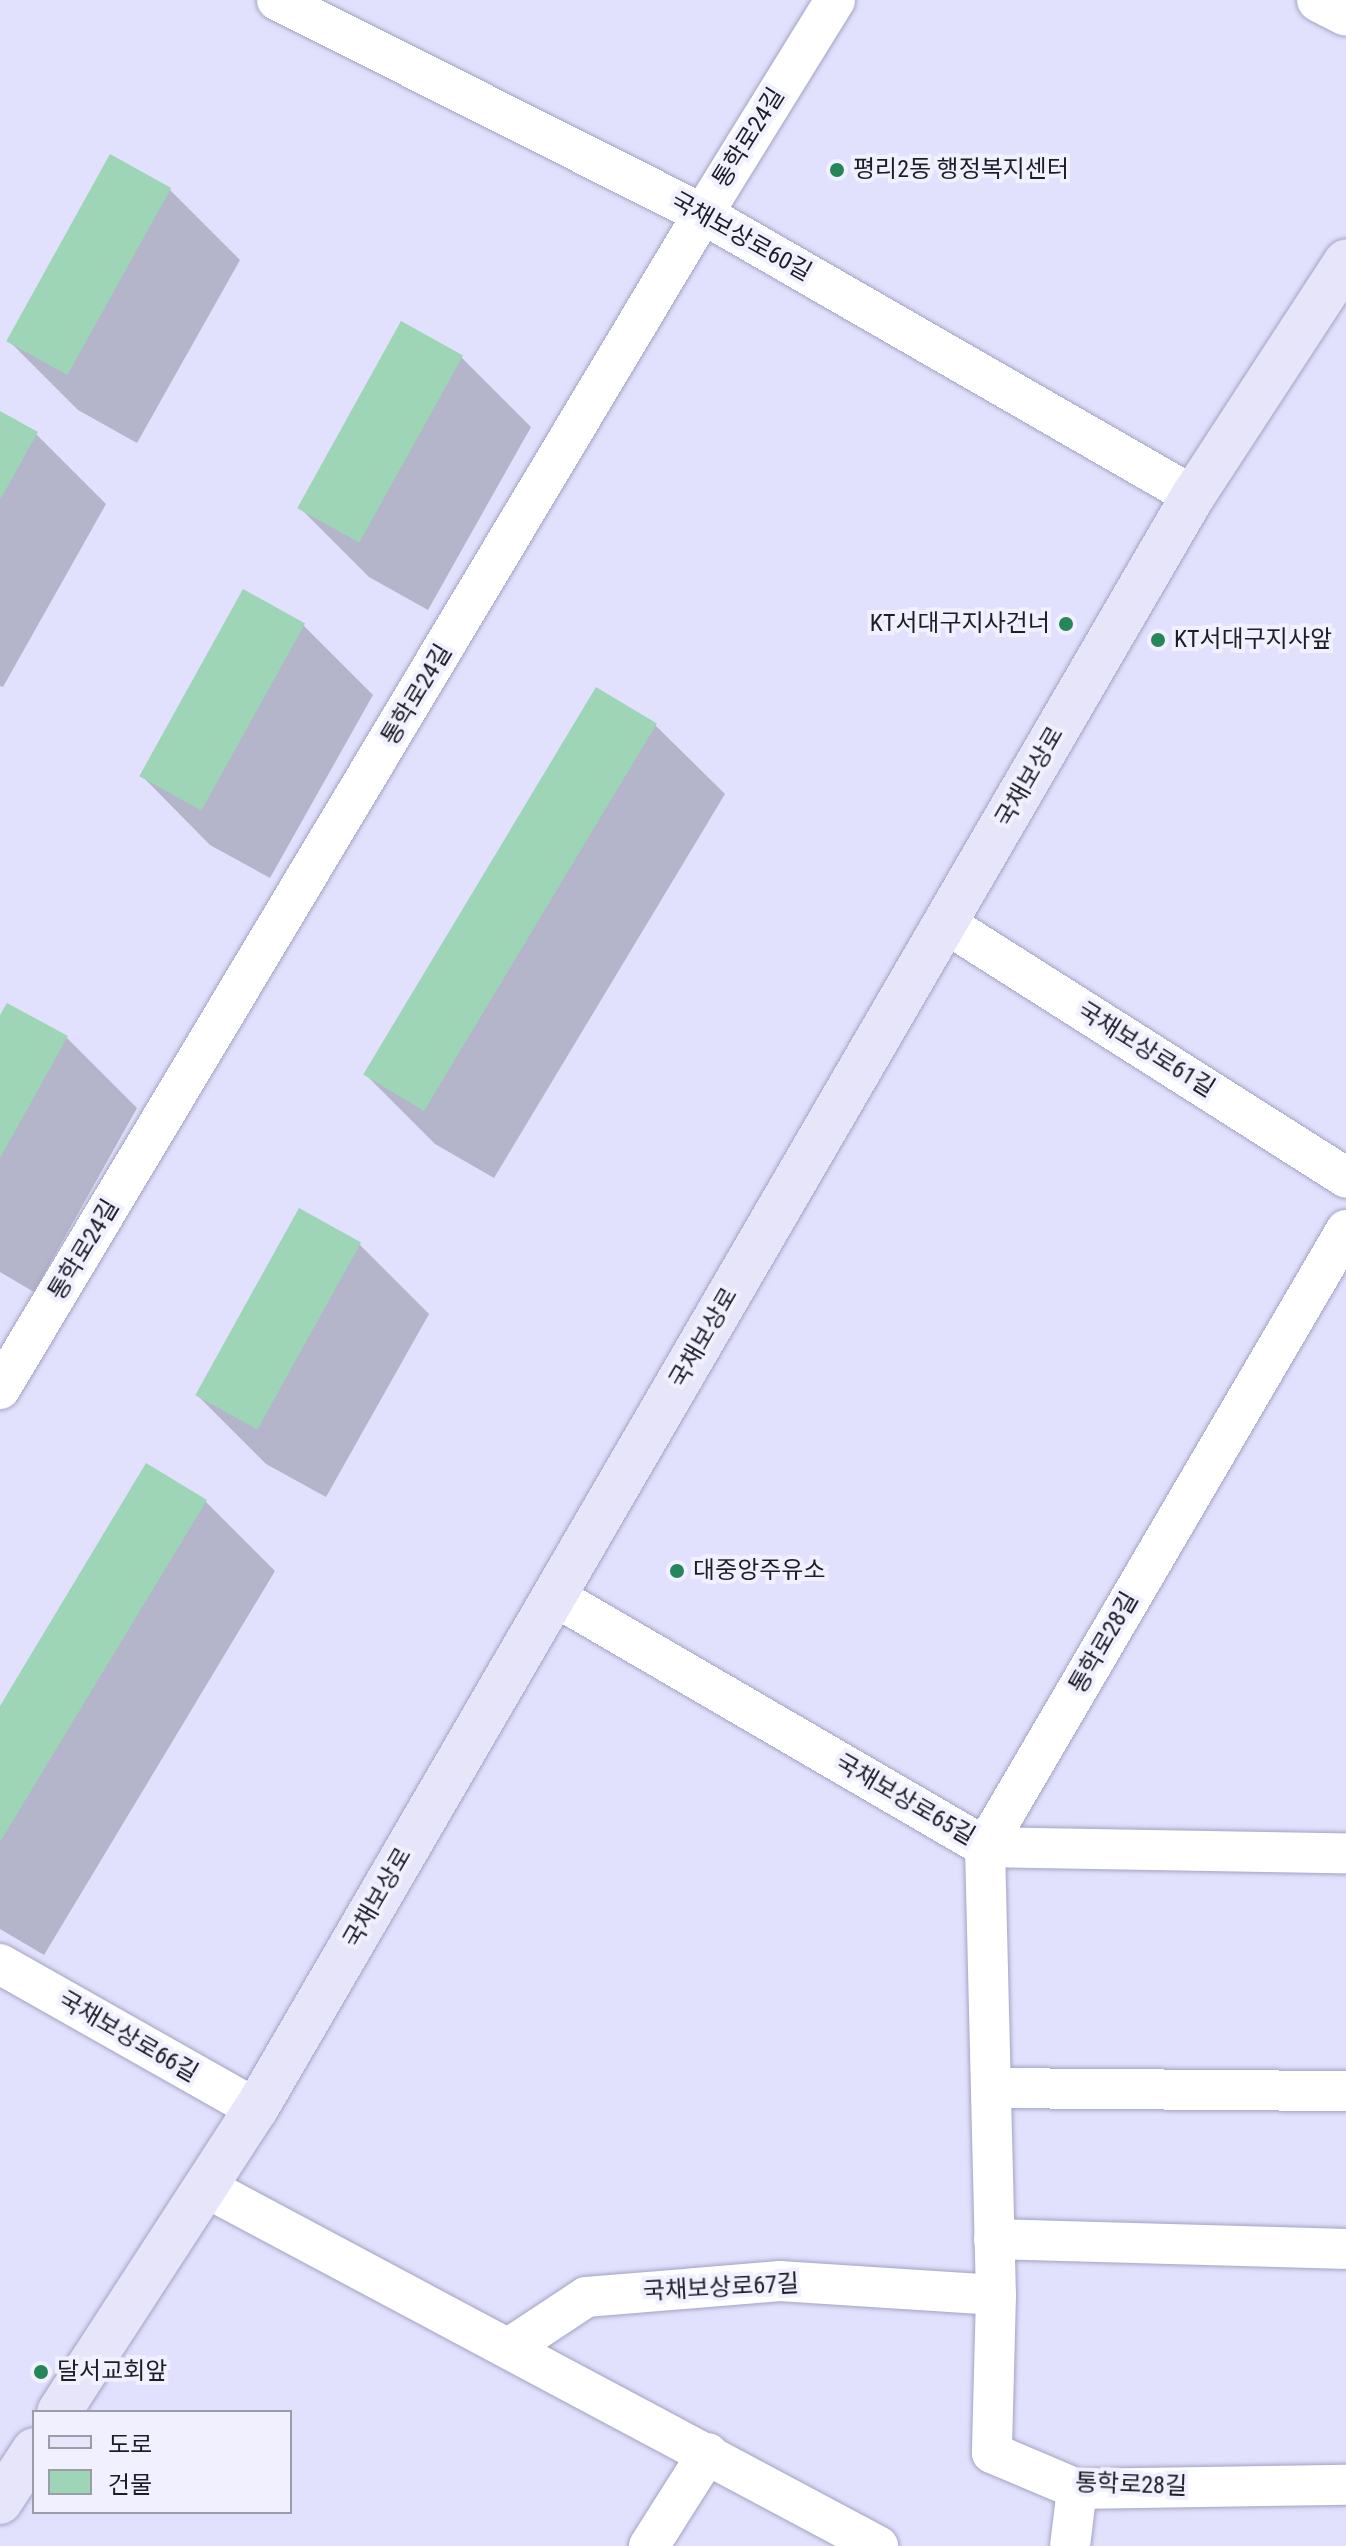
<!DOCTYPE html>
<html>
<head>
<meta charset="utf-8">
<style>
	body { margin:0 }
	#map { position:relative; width:1346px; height:2546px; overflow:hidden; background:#e1e1fd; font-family:"Roboto Condensed","Noto Sans KR",sans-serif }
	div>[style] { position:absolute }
	.shadow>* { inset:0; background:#0003 }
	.building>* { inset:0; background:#9dd5b6; transform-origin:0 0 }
	.roads { filter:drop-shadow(0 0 2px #a2a3c3) drop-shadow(0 0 2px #a2a3c3) }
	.minor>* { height:40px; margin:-20px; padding:0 20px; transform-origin:20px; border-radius:20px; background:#fff }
	.tertiary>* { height:44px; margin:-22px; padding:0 22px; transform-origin:22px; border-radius:22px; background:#fff }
	.secondary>* { height:44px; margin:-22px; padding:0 22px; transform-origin:22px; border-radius:22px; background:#e6e5fa }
	.dots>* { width:22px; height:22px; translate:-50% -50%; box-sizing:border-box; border:4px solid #f0f0fe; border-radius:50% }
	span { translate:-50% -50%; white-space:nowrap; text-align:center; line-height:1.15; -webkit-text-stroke:8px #f0f0fe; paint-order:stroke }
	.street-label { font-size:24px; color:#1d1d29 }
	.poi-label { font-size:24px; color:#1d1d29 }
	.left { translate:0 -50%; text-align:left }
	.right { translate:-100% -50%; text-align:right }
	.legend { position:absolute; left:32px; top:2410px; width:260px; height:104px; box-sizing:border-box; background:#f0f0fe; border:2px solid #9c9ca9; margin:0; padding:10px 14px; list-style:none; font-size:24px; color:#1d1d29 }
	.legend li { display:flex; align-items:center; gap:16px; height:40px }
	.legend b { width:40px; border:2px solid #9c9ca9 }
</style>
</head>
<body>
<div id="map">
	<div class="shadow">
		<i style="clip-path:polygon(111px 156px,170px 190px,240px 260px,137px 443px,78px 410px,8px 340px)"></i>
		<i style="clip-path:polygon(461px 357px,531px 427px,428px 610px,369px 577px,299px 507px)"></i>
		<i style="clip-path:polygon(0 414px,36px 434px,106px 504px,3px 687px,0 686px)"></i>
		<i style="clip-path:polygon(303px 625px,373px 695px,270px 878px,210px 845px,141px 775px)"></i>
		<i style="clip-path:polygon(655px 725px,725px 794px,494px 1178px,435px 1144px,365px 1074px)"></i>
		<i style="clip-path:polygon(0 1019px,67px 1038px,137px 1108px,34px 1292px,0 1272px)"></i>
		<i style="clip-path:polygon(359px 1244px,429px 1314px,326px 1497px,266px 1464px,197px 1395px)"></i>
		<i style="clip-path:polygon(205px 1501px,275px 1571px,44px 1955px,0 1929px,0 1710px)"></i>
	</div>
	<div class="building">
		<i style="left:110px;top:154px;width:70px;height:214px;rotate:29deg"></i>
		<i style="left:401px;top:321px;width:71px;height:214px;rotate:29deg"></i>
		<i style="clip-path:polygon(0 411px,38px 432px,0 500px)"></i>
		<i style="left:243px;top:589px;width:71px;height:214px;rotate:29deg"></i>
		<i style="left:596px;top:687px;width:71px;height:452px;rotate:31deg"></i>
		<i style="clip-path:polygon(7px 1003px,68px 1036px,0 1158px,0 1015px)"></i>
		<i style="left:299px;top:1208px;width:71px;height:214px;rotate:29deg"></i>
		<i style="clip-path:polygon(146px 1463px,207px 1500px,0 1842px,0 1706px)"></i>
	</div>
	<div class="roads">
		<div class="minor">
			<i style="left:277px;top:0;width:477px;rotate:26.7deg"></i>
			<i style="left:703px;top:214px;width:565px;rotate:29.92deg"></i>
			<i style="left:945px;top:923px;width:475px;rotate:32.4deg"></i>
			<i style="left:1346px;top:1230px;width:715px;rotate:120.33deg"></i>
			<i style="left:985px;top:1847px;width:448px;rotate:88.6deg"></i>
			<i style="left:996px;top:2295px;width:158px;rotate:91.5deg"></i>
			<i style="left:992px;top:2453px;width:92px;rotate:23deg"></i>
			<i style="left:1077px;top:2489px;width:269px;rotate:-0.9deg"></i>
			<i style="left:0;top:1389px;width:1369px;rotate:-59.11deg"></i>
			<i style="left:703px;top:214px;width:251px;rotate:-58.3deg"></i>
			<i style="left:554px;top:1596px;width:499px;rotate:30.2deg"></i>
			<i style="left:985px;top:1847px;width:361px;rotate:1deg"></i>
			<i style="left:0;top:1964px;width:294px;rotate:29.5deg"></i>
			<i style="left:991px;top:2088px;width:355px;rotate:0.5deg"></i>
			<i style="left:205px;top:2187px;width:763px;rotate:28.08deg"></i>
			<i style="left:994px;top:2239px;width:352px;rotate:1.6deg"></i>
			<i style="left:509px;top:2348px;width:92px;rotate:-33.5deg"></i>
			<i style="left:586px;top:2297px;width:195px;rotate:-4.7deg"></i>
			<i style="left:780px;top:2281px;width:216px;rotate:3.7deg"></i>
			<i style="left:649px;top:2546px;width:110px;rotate:-57.6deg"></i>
			<i style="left:1070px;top:2546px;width:57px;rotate:-83deg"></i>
		</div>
		<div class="tertiary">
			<i style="left:1319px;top:0;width:30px;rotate:27deg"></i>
		</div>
		<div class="secondary">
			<i style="left:59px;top:2412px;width:361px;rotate:-57deg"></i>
			<i style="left:256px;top:2109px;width:1865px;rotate:-59.85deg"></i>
			<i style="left:1193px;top:496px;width:280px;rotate:-56.9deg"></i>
			<i style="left:0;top:2502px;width:62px;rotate:-56.8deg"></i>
		</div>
	</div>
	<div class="dots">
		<i style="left:837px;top:170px;background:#27855c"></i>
		<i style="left:1066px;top:624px;background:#27855c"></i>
		<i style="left:1158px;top:640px;background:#27855c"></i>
		<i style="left:677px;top:1571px;background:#27855c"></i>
		<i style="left:41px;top:2372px;background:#27855c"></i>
	</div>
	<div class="street-label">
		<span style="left:749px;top:138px;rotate:-58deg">통학로24길</span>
		<span style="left:741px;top:237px;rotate:29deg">국채보상로60길</span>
		<span style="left:417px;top:695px;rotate:-59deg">통학로24길</span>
		<span style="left:1030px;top:777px;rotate:-60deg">국채보상로</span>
		<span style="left:1146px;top:1050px;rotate:32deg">국채보상로61길</span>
		<span style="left:84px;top:1250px;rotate:-59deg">통학로24길</span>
		<span style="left:704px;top:1338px;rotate:-60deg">국채보상로</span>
		<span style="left:1104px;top:1643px;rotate:-60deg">통학로28길</span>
		<span style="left:905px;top:1800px;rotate:30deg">국채보상로65길</span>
		<span style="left:378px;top:1898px;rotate:-60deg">국채보상로</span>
		<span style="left:128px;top:2037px;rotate:30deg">국채보상로66길</span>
		<span style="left:721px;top:2288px;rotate:-3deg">국채보상로67길</span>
		<span style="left:1131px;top:2485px;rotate:2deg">통학로28길</span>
	</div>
	<div class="poi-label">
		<span class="left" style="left:853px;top:170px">평리2동 행정복지센터</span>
		<span class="right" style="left:1050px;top:624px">KT서대구지사건너</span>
		<span class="left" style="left:1174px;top:640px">KT서대구지사앞</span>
		<span class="left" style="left:693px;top:1571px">대중앙주유소</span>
		<span class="left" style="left:57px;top:2372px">달서교회앞</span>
	</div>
	<ul class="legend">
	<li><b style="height:10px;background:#e6e5fa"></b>도로</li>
	<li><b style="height:22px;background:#9dd5b6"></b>건물</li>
	</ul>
</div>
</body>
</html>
